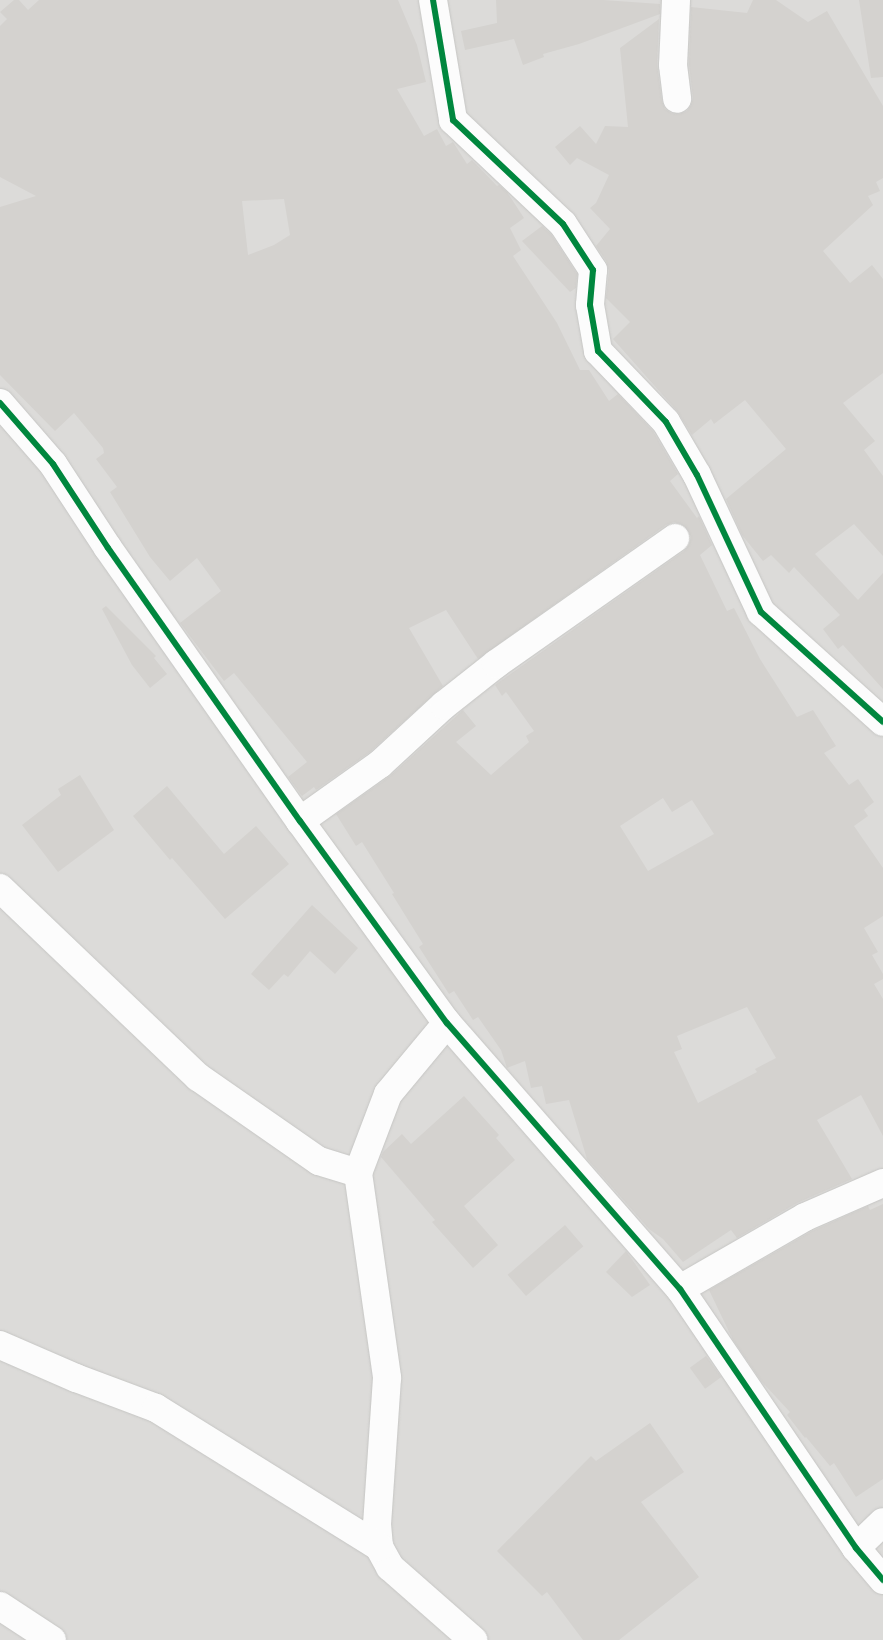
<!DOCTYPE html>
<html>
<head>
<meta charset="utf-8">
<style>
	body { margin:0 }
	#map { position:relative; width:883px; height:1640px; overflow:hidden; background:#edece8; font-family:"DejaVu Sans",sans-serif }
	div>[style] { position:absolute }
	.residential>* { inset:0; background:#dcdbd9; transform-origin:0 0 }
	.building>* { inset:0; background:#d4d2cf; transform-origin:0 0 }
	.roads { filter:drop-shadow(0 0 1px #c6c6c4) drop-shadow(0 0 1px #c6c6c4) }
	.street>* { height:28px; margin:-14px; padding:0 14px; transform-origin:14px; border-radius:14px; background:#fcfcfc }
	.cycleway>* { height:6px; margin:-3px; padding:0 3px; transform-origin:3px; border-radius:3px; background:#00873e }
	span { translate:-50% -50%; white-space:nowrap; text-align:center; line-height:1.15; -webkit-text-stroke:5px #fff; paint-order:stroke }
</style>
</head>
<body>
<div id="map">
	<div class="residential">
		<i style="left:0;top:0;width:883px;height:1640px"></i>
	</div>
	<div class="building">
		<i style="clip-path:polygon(evenodd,14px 0,19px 0,28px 10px,39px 0,398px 0,417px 45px,426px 82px,397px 89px,424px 136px,437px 129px,446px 146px,453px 142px,467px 164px,472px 160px,497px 186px,499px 185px,507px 192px,524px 218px,510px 228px,521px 250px,513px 256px,557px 323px,580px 370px,589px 370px,609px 401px,618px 394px,653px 431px,678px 474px,670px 481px,697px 518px,699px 516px,712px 545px,700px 555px,727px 611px,734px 608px,760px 659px,797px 717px,813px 710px,836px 746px,824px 753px,849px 785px,858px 779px,874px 802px,864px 810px,868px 816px,854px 826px,883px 868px,883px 916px,864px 928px,878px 952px,872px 955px,883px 974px,883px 979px,874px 984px,883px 999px,883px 1136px,861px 1095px,817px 1120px,852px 1179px,797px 1203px,737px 1238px,731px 1230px,683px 1262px,663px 1239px,649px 1229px,587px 1159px,569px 1100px,546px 1104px,542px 1086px,531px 1088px,525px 1061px,507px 1068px,501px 1050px,478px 1017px,473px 1020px,454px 991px,449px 994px,419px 947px,423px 944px,392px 894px,394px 893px,362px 842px,356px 846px,336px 814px,390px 776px,463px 710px,476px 726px,456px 742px,491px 775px,529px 742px,526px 736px,534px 731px,506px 692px,502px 696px,495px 685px,684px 551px,689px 545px,691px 537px,687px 529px,681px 524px,674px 522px,666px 525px,478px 659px,446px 610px,409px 628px,443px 686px,370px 752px,316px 790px,314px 787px,302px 796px,288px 777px,307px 762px,234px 673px,224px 681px,180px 623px,221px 591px,197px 558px,170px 581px,150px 557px,110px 492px,117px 487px,96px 459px,104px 453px,103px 448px,74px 413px,55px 431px,0 375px,0 207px,36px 196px,0 177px,0 26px,7px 19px,0 12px,14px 0,284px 199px,290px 235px,274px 245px,248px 255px,242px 201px,284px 199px,14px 0,663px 798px,672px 812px,692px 800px,714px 834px,648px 871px,620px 826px,663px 798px,14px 0,747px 1007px,776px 1058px,755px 1069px,757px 1072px,698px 1103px,674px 1052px,682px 1049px,677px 1036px,747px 1007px)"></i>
		<i style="clip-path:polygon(496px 0,603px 0,660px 4px,660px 14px,579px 44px,543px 54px,544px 57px,523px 65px,514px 39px,465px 50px,461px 31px,497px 23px)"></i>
		<i style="clip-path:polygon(753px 0,776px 0,808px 22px,827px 11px,883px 106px,883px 178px,876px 182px,880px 191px,868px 196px,873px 205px,823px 251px,850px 283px,872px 265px,883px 279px,883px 373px,843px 403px,875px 441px,864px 450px,883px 476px,883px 556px,854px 524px,815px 554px,858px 600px,883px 573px,883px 689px,843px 645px,838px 649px,823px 629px,840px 615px,794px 567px,789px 573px,771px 555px,763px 561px,742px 535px,726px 499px,786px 449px,745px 400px,714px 424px,711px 419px,692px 435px,677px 411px,613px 339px,630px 322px,606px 298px,609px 271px,606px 261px,596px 246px,610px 229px,590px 208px,596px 203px,609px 175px,577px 158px,570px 165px,555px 147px,580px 126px,596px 144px,605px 126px,628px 127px,620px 48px,659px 19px,657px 64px,662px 101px,665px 109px,671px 113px,679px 114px,687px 111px,691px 105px,693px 98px,689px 64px,691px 7px,747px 13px)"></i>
		<i style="clip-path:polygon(859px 0,883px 0,883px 77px,871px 78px)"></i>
		<i style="clip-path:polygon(542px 226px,551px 234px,577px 274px,576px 288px,570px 292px,522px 241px)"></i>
		<i style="clip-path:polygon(106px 606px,156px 656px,154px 658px,167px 674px,150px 688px,132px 665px,102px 609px)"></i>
		<i style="clip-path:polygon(80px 775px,114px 830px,58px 872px,22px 825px,61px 795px,58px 789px)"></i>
		<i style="clip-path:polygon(167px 786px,224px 854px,256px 826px,289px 864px,225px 919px,172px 858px,170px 860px,133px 816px)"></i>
		<i style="clip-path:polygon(312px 905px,358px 948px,335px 974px,310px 951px,288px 977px,284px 974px,269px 990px,251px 974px)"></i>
		<i style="clip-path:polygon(464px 1096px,499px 1135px,496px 1138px,515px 1160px,464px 1206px,498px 1245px,473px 1268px,432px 1222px,435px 1220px,381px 1157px,383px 1152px,402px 1134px,411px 1144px)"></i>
		<i style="clip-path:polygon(883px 1204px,883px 1479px,856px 1497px,834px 1463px,830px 1466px,806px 1437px,805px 1438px,787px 1415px,790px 1412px,761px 1381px,733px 1340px,709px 1290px,812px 1231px,868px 1206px,870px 1210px)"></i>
		<i style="left:565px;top:1225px;width:28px;height:76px;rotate:49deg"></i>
		<i style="clip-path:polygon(626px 1251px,650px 1285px,632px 1297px,606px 1272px)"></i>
		<i style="left:706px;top:1356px;width:26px;height:20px;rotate:54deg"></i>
		<i style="clip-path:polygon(650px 1423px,684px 1472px,641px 1502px,699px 1577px,619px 1640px,583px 1640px,547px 1592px,542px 1596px,497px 1551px,591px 1456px,596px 1461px)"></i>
	</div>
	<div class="roads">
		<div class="street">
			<i style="left:433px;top:0;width:122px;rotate:80.5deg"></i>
			<i style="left:453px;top:120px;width:151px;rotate:43.4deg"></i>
			<i style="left:563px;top:224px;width:55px;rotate:56.9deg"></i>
			<i style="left:593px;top:270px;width:35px;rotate:95deg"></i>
			<i style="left:590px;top:305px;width:47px;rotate:80.1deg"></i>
			<i style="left:598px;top:351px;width:98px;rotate:46.2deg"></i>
			<i style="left:666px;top:422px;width:61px;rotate:59.7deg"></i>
			<i style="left:697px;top:475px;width:151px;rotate:65deg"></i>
			<i style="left:761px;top:612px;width:164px;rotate:42deg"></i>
			<i style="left:676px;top:0;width:65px;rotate:92.6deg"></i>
			<i style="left:673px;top:65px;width:34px;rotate:83deg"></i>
			<i style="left:0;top:403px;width:81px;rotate:49deg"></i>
			<i style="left:53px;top:464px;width:100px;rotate:56.8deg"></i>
			<i style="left:108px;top:548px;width:334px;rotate:54.9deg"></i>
			<i style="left:300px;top:821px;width:250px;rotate:54deg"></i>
			<i style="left:447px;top:1023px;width:354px;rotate:48.8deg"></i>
			<i style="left:680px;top:1289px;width:313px;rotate:55.8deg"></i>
			<i style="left:856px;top:1548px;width:42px;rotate:49.8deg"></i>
			<i style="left:300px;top:821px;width:98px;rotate:-35.5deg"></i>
			<i style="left:380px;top:764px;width:87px;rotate:-42.7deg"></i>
			<i style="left:444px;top:705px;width:66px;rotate:-38.3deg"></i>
			<i style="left:496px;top:664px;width:219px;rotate:-35.1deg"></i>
			<i style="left:0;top:888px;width:274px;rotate:43.7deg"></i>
			<i style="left:198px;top:1077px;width:147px;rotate:34.8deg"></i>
			<i style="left:319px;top:1161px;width:41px;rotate:17.1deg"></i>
			<i style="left:447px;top:1023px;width:92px;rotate:129.7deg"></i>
			<i style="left:388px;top:1094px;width:85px;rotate:110.8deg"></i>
			<i style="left:358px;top:1173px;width:207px;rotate:81.9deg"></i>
			<i style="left:387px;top:1378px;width:146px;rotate:93.9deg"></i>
			<i style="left:377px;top:1524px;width:23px;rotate:85deg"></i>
			<i style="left:379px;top:1547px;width:23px;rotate:61deg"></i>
			<i style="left:390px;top:1567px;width:111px;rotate:41.3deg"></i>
			<i style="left:680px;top:1289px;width:144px;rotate:-29.9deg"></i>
			<i style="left:805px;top:1217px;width:85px;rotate:-23.6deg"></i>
			<i style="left:0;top:1345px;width:83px;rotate:23.5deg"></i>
			<i style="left:76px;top:1378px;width:85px;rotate:20.6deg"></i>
			<i style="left:156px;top:1408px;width:263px;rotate:31.9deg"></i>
			<i style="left:856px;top:1548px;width:37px;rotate:-44deg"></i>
			<i style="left:0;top:1606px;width:62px;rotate:33.2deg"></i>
		</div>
	</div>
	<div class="cycleway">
		<i style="left:433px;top:0;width:122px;rotate:80.5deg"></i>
		<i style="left:453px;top:120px;width:151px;rotate:43.4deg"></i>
		<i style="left:563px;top:224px;width:55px;rotate:56.9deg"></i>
		<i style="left:593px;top:270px;width:35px;rotate:95deg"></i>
		<i style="left:590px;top:305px;width:47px;rotate:80.1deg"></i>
		<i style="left:598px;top:351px;width:98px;rotate:46.2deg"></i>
		<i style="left:666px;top:422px;width:61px;rotate:59.7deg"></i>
		<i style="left:697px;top:475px;width:151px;rotate:65deg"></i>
		<i style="left:761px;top:612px;width:164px;rotate:42deg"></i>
		<i style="left:0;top:403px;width:81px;rotate:49deg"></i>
		<i style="left:53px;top:464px;width:100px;rotate:56.8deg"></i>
		<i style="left:108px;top:548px;width:334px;rotate:54.9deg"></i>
		<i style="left:300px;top:821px;width:250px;rotate:54deg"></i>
		<i style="left:447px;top:1023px;width:354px;rotate:48.8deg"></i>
		<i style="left:680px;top:1289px;width:313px;rotate:55.8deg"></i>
		<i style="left:856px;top:1548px;width:42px;rotate:49.8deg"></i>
	</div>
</div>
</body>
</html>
